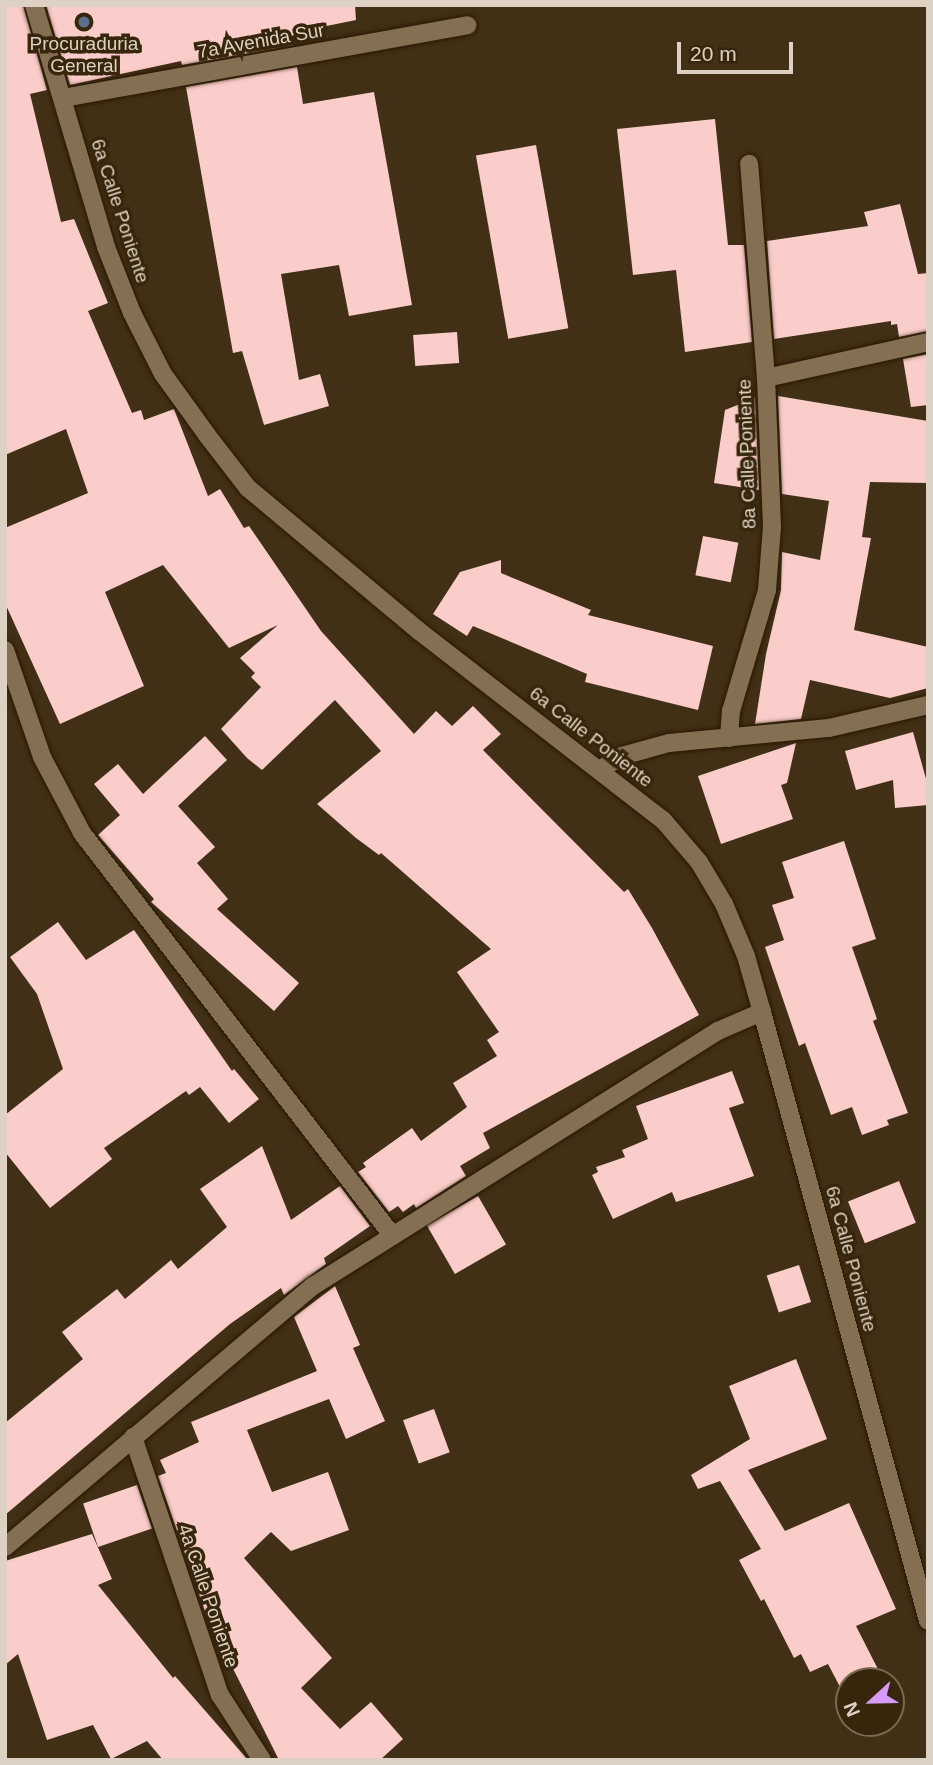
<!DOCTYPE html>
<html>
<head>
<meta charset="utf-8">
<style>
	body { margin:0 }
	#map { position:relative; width:933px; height:1765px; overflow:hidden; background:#423016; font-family:Arial,sans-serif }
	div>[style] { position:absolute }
	.building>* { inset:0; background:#faccca; transform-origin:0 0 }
	.roads { filter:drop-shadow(0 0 2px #281800) drop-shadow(0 0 2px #281800) }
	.minor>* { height:18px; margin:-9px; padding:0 9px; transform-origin:9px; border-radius:9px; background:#846f53 }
	.dots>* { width:19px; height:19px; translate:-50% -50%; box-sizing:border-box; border:4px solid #37260b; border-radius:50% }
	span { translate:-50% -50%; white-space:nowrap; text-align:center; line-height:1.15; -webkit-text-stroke:7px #37260b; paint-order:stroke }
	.street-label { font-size:19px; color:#dcd1c2 }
	.poi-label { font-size:19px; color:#dcd1c2 }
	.frame { position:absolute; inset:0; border:7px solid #dcd1c2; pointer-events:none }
	.north { position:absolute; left:835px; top:1667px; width:70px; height:70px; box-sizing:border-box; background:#37260b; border:2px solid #796a54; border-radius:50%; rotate:248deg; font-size:19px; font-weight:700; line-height:28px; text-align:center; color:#dcd1c2 }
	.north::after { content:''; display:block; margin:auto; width:24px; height:32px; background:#d69bf9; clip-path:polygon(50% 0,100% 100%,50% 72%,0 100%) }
	.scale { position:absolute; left:677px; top:42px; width:116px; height:32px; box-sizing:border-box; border:4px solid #dcd1c2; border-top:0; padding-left:9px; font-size:21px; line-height:24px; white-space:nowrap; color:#dcd1c2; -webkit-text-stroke:5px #37260b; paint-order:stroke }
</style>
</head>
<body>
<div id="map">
	<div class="building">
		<i style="clip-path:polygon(5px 5px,23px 5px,47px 90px,30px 94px,61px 222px,74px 219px,108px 303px,88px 311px,132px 413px,141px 410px,144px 420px,174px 409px,208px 496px,220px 489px,244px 528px,249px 526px,321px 631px,414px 734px,436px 711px,452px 726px,473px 706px,501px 734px,483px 750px,624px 892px,628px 889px,652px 928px,699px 1015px,483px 1133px,490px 1148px,460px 1166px,466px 1176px,416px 1208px,414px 1204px,403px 1212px,398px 1206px,389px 1212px,358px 1172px,366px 1167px,363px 1163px,412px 1128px,421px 1141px,467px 1107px,453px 1083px,497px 1056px,487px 1040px,499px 1032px,457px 972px,491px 949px,381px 853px,379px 855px,356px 838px,317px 804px,381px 751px,335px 700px,262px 770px,247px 758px,221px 729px,261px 687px,251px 677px,255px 673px,240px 658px,278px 625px,229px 648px,163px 565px,105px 592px,144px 686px,60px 724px,5px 603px,5px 528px,88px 493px,66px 429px,5px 455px)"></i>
		<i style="clip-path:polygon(46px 5px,355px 5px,356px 20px,297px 32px,298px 36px,292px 37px,293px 45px,182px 65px,181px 61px,70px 85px)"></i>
		<i style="clip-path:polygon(297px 67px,303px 104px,374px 92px,412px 305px,349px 316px,339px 265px,281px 274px,299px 380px,320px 374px,329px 406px,264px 425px,242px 351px,233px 353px,186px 87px)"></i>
		<i style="clip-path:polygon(715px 119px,728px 245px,744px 245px,752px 342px,685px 352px,676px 270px,633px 275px,617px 129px)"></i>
		<i style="left:536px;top:145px;width:186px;height:61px;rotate:80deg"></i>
		<i style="clip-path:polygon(900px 204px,918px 274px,928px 273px,928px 331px,899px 337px,897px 324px,891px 325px,891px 321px,774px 339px,767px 241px,868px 226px,864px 212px)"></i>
		<i style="left:457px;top:332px;width:31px;height:44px;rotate:86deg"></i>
		<i style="clip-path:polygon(928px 354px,928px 405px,911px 407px,903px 359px)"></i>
		<i style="clip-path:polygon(778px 396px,928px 421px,928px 483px,870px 482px,862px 537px,871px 538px,854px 630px,928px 647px,928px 688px,890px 698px,810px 680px,801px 719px,755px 724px,766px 654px,781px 590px,782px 552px,820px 560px,829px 501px,782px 494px)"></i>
		<i style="clip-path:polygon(755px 398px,759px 490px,714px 483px,725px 410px)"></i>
		<i style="left:703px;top:536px;width:36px;height:40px;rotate:11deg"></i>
		<i style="clip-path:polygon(501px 560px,501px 573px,591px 610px,588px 615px,713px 646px,698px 710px,585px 682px,587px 674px,473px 626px,467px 636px,433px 614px,460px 572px)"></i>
		<i style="clip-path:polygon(913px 732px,928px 786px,928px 805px,895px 808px,893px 780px,856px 790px,845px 751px)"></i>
		<i style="clip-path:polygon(205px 736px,227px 760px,178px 806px,215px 847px,197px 863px,228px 899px,217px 909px,299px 983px,274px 1011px,151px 902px,154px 899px,98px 835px,120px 815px,94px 784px,118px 764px,143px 794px)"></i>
		<i style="clip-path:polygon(796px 743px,787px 783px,781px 785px,793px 819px,721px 844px,698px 776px)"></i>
		<i style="clip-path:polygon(844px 841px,876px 939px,852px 947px,877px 1019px,873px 1021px,908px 1113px,887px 1120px,889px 1125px,862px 1135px,852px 1107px,831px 1115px,805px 1043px,799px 1046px,765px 947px,784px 940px,772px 905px,794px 898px,782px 862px)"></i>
		<i style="clip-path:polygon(58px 922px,86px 960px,134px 930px,232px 1071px,234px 1069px,259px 1099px,229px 1123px,200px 1087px,189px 1095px,186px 1091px,104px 1148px,112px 1159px,50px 1208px,5px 1152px,5px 1115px,63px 1069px,37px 994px,10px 957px)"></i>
		<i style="clip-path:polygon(732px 1071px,744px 1103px,729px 1108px,754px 1176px,676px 1202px,672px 1192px,613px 1219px,592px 1175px,598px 1172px,596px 1167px,625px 1157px,622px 1150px,648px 1139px,636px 1106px)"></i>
		<i style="clip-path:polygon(262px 1146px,291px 1220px,340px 1186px,370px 1226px,324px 1258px,326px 1264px,284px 1295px,281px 1288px,230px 1324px,5px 1515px,5px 1423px,83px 1359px,62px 1332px,117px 1289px,125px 1299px,171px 1260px,178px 1269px,227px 1227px,200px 1189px)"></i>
		<i style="left:899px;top:1181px;width:45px;height:55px;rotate:68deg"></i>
		<i style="left:478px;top:1196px;width:56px;height:59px;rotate:60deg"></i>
		<i style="left:799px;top:1265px;width:39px;height:34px;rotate:72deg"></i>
		<i style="clip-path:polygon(335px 1286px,360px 1345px,353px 1348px,385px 1421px,346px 1439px,329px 1399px,247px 1430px,272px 1492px,328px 1472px,349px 1530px,291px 1551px,271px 1532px,244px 1558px,332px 1658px,301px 1688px,340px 1729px,371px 1702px,403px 1739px,380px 1760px,279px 1760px,207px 1617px,158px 1476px,166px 1473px,160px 1460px,199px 1442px,191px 1422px,317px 1371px,294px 1317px)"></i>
		<i style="clip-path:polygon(796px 1359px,827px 1439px,748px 1470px,785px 1531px,849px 1503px,896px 1609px,856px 1626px,884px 1681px,849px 1681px,849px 1704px,828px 1664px,810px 1672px,801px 1654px,794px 1658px,764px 1599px,761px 1601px,739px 1560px,761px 1549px,720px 1481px,698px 1489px,691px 1475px,750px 1439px,729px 1386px)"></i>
		<i style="left:434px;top:1409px;width:46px;height:33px;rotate:70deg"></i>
		<i style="left:137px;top:1485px;width:46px;height:57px;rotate:71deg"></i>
		<i style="clip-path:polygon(92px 1534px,112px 1579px,98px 1585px,173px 1678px,175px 1676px,248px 1760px,163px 1760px,147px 1741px,111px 1759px,93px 1725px,47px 1740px,18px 1654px,5px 1665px,5px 1561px)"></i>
	</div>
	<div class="roads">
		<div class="minor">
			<i style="left:34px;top:5px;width:252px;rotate:73.4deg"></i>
			<i style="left:106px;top:247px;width:71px;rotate:68.5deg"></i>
			<i style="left:132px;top:313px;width:68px;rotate:63.1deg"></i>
			<i style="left:163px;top:374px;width:75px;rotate:54.2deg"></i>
			<i style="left:207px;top:435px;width:67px;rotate:52.3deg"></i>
			<i style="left:248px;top:488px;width:223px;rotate:39.9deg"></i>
			<i style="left:419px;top:631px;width:309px;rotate:37.8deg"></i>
			<i style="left:663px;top:820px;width:55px;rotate:49.4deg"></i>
			<i style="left:699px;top:862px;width:49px;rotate:59.2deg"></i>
			<i style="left:724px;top:904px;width:56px;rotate:67.1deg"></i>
			<i style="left:746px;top:956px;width:58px;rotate:74.1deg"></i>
			<i style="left:762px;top:1012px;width:631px;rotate:74.75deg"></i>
			<i style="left:63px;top:98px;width:411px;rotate:-10.2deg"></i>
			<i style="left:766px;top:378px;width:166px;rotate:-12.5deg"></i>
			<i style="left:5px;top:650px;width:113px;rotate:70.9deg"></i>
			<i style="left:42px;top:757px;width:86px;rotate:62.2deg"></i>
			<i style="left:82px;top:833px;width:508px;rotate:52.36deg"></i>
			<i style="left:729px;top:738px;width:27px;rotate:-86deg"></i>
			<i style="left:731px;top:711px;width:126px;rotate:-73.4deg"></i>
			<i style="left:767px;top:590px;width:63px;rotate:-85.5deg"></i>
			<i style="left:772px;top:527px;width:149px;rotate:-92.3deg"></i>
			<i style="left:766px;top:378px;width:215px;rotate:-94.5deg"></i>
			<i style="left:601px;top:769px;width:25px;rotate:-32deg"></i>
			<i style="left:622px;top:756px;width:49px;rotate:-15.5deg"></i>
			<i style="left:669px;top:743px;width:161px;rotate:-5.4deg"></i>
			<i style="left:829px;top:728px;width:102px;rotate:-13.1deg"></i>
			<i style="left:133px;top:1437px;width:272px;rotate:71.4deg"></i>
			<i style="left:220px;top:1695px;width:77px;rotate:57.1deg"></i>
			<i style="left:5px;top:1547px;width:404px;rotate:-40.3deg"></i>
			<i style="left:313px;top:1286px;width:479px;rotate:-32.2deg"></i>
			<i style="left:718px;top:1031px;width:48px;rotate:-23.4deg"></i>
		</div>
	</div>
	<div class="dots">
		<i style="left:84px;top:22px;background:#5c6f8a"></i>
	</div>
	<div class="street-label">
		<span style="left:261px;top:41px;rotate:-10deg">7a Avenida Sur</span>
		<span style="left:120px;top:211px;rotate:72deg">6a Calle Poniente</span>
		<span style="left:747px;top:454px;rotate:-92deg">8a Calle Poniente</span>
		<span style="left:591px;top:737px;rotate:38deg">6a Calle Poniente</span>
		<span style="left:851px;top:1259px;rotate:75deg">6a Calle Poniente</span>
		<span style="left:208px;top:1596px;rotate:71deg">4a Calle Poniente</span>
	</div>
	<div class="poi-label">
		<span style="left:84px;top:55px">Procuraduria<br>General</span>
	</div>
	<div class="frame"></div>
	<div class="north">N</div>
	<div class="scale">20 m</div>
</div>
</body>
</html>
